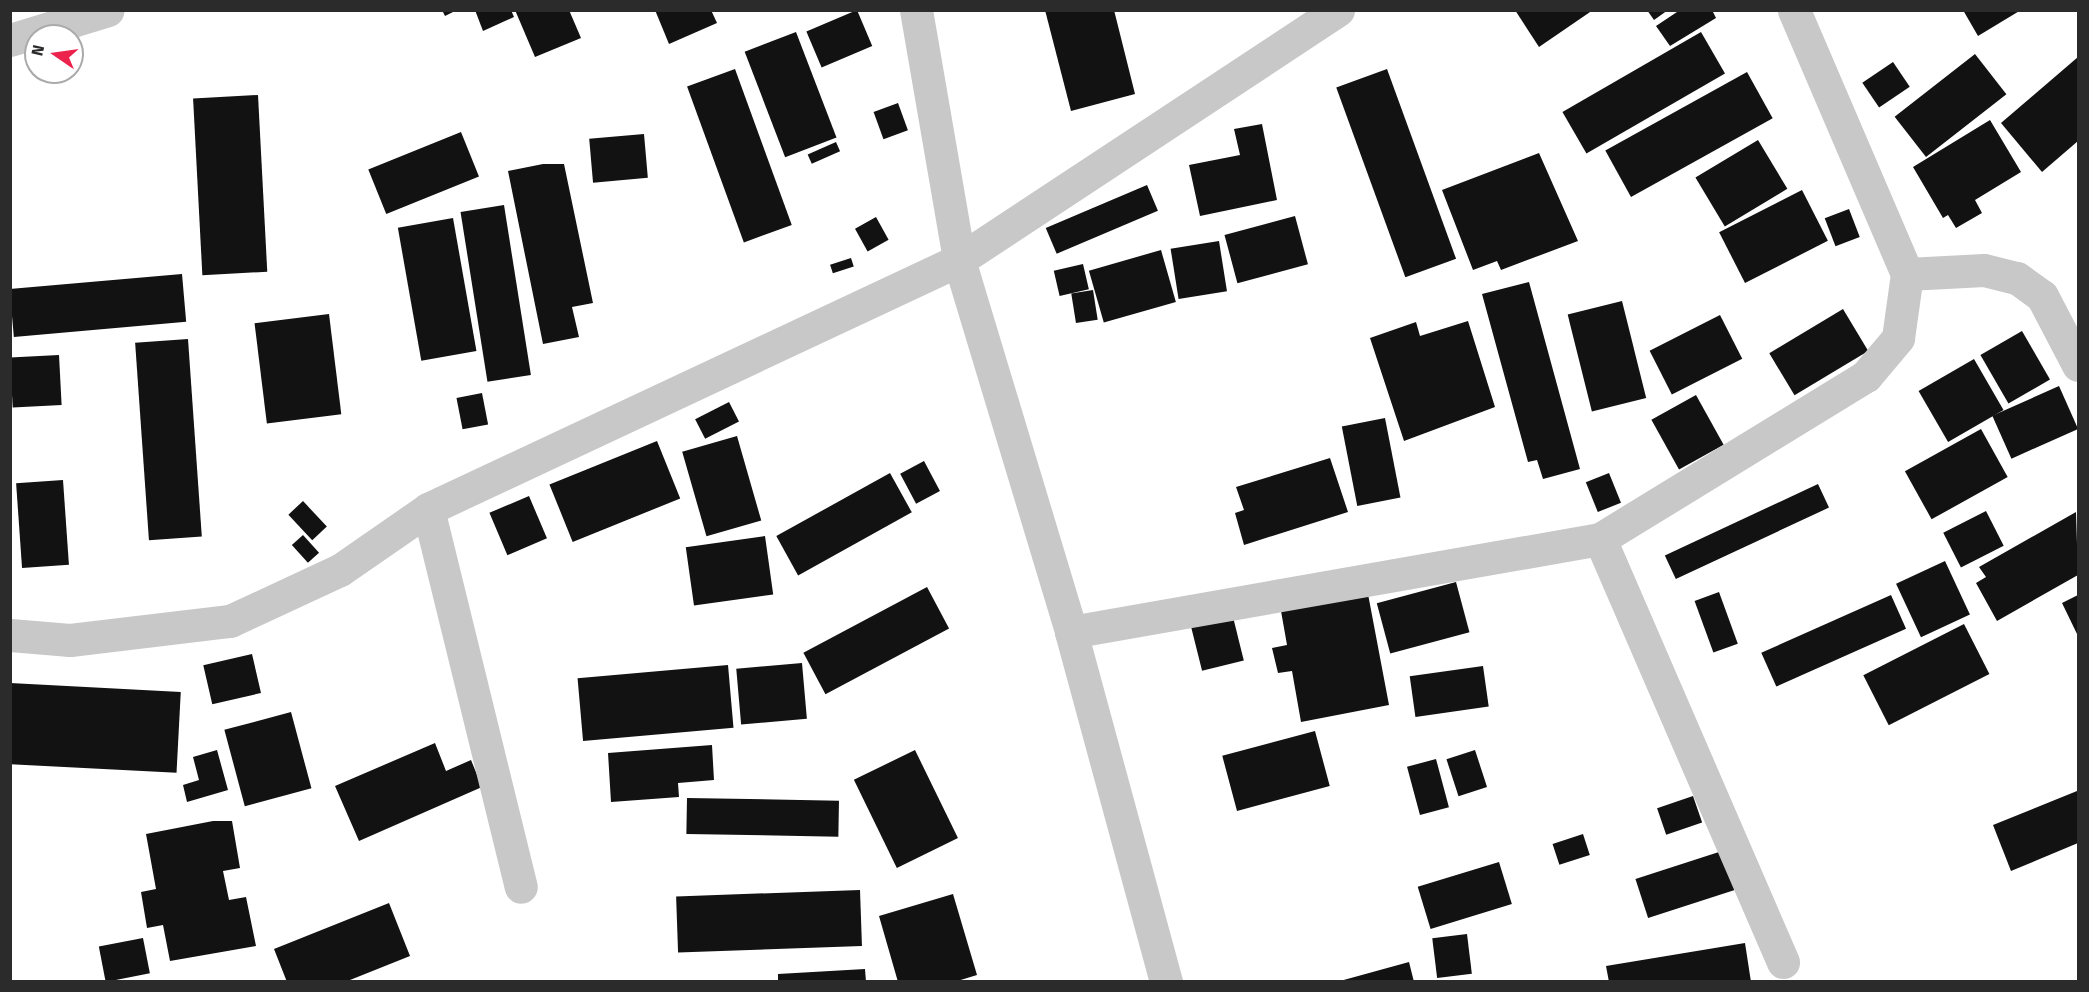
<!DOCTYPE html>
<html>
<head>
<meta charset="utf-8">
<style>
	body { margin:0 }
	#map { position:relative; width:2089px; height:992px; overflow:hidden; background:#fff; font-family:"Fira Sans",sans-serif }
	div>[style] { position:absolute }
	.building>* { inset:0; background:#121212; transform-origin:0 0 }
	.street>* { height:33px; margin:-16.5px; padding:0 16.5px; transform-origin:16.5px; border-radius:16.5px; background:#c8c8c8 }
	span { translate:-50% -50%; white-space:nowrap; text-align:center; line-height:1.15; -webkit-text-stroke:6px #fff; paint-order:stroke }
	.frame { position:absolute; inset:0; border:12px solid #2b2b2b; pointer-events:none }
	.north { position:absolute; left:24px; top:24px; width:60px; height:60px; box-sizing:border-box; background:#fff; border:2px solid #aaa; border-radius:50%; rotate:283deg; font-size:16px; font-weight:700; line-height:24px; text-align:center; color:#2b2b2b }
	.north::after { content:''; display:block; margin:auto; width:21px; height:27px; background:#ec244d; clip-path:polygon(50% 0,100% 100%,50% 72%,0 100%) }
</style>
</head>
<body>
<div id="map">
	<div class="building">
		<i style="clip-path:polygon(442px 10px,457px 10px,445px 16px)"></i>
		<i style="clip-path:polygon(475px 10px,511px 10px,514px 17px,483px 31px)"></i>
		<i style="clip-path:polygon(515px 10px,569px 10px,581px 38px,535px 57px)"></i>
		<i style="clip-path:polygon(655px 10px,711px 10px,717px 23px,669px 44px)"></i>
		<i style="left:857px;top:10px;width:39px;height:55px;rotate:67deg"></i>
		<i style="clip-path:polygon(1045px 10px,1114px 10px,1135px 94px,1071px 111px)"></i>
		<i style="clip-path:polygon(1515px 10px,1593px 10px,1539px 47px)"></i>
		<i style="clip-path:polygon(1647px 10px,1668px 10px,1654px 20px)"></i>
		<i style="clip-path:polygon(1680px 10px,1712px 10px,1716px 18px,1670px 46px,1656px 26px)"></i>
		<i style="clip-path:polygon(1963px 10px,2021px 10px,1978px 36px)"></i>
		<i style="left:796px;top:32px;width:113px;height:55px;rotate:69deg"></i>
		<i style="left:1701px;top:32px;width:48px;height:160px;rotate:60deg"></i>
		<i style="left:1975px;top:54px;width:51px;height:102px;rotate:52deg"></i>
		<i style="clip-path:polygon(2078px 57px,2078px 141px,2042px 172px,2001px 123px)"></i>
		<i style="left:1893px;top:62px;width:30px;height:37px;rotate:56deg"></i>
		<i style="left:735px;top:69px;width:166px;height:51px;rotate:70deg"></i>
		<i style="left:1387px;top:69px;width:202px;height:54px;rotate:70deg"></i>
		<i style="left:1747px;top:72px;width:53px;height:162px;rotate:61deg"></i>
		<i style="left:258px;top:95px;width:177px;height:65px;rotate:87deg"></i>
		<i style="left:898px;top:103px;width:29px;height:26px;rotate:70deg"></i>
		<i style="clip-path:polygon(1990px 120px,2021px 172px,1975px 200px,1982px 213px,1956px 228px,1948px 215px,1943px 218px,1913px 167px)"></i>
		<i style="clip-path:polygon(1262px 124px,1277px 200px,1200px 216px,1189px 165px,1240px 155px,1234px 129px)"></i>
		<i style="left:461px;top:132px;width:48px;height:100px;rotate:68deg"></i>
		<i style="left:644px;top:134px;width:44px;height:55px;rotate:85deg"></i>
		<i style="left:1758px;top:140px;width:57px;height:73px;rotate:59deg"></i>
		<i style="left:836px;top:142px;width:10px;height:31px;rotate:66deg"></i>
		<i style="clip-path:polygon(1539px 153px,1578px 241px,1501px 270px,1497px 261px,1473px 270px,1442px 190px)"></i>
		<i style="clip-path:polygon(543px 164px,564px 164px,593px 303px,572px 307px,579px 337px,543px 344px,508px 171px)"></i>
		<i style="left:1147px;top:185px;width:28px;height:110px;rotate:67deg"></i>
		<i style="left:1802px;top:190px;width:57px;height:93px;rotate:63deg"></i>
		<i style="left:504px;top:205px;width:172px;height:44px;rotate:81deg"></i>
		<i style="left:1849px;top:209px;width:30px;height:26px;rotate:69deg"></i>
		<i style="left:1295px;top:216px;width:50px;height:73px;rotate:75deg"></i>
		<i style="left:876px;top:217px;width:26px;height:24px;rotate:61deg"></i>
		<i style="left:453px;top:218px;width:135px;height:56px;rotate:80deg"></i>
		<i style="left:1219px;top:241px;width:51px;height:49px;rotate:81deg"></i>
		<i style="left:1161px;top:250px;width:54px;height:75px;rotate:74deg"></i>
		<i style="left:851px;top:258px;width:9px;height:22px;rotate:72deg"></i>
		<i style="left:1083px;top:264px;width:26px;height:30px;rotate:77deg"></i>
		<i style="left:182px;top:274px;width:48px;height:173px;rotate:85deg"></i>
		<i style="clip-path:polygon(1529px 282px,1580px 469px,1543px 479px,1537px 460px,1528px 462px,1482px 294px)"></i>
		<i style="left:1093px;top:290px;width:30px;height:22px;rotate:81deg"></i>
		<i style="left:1622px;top:301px;width:100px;height:56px;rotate:76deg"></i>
		<i style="left:1843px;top:309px;width:49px;height:86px;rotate:59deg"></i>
		<i style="left:329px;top:314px;width:101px;height:75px;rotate:83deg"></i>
		<i style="left:1720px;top:315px;width:49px;height:79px;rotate:63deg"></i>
		<i style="clip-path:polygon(1468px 321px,1495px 407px,1404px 441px,1370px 338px,1416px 322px,1420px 336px)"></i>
		<i style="left:2022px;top:331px;width:56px;height:48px;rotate:60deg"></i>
		<i style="left:188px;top:339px;width:198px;height:53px;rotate:86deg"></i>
		<i style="left:59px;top:355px;width:50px;height:49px;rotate:87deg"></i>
		<i style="left:1974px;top:359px;width:59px;height:64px;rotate:60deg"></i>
		<i style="left:2059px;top:386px;width:47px;height:73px;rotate:66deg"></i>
		<i style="left:482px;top:393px;width:32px;height:26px;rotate:79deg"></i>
		<i style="left:1696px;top:395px;width:57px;height:51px;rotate:61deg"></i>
		<i style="left:729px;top:402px;width:22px;height:38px;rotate:63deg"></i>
		<i style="left:1385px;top:418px;width:81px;height:44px;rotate:79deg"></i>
		<i style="left:1981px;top:429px;width:55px;height:87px;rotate:61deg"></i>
		<i style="left:737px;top:436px;width:88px;height:57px;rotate:74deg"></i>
		<i style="left:657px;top:441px;width:62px;height:116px;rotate:68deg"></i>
		<i style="clip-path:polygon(1330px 458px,1348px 512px,1244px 545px,1235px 513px,1244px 510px,1236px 487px)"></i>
		<i style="left:924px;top:461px;width:34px;height:27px;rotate:62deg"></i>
		<i style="left:890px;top:473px;width:45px;height:130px;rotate:61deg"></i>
		<i style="left:1609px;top:473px;width:32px;height:25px;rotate:68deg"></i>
		<i style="left:63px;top:480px;width:85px;height:47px;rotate:86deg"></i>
		<i style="left:1818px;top:484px;width:26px;height:169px;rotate:65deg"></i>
		<i style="left:529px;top:496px;width:46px;height:43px;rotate:67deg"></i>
		<i style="left:303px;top:501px;width:35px;height:20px;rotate:47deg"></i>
		<i style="left:1986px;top:511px;width:39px;height:48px;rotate:63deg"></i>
		<i style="clip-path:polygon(2076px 512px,2078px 575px,1997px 621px,1976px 583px,1986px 577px,1979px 567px)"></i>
		<i style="left:303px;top:535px;width:24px;height:15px;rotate:48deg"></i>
		<i style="left:765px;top:536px;width:59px;height:80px;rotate:82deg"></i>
		<i style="left:1945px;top:561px;width:59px;height:54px;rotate:65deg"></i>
		<i style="left:1456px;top:582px;width:52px;height:82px;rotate:75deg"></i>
		<i style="left:927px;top:587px;width:47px;height:140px;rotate:62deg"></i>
		<i style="left:1719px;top:592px;width:55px;height:26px;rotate:70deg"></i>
		<i style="clip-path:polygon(1368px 594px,1389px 705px,1301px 722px,1292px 671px,1278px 673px,1272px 648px,1287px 645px,1281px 611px)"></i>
		<i style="left:1891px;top:595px;width:37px;height:142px;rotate:66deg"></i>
		<i style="clip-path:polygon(2078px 595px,2078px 636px,2062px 603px)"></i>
		<i style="left:1231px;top:609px;width:53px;height:43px;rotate:76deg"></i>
		<i style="left:1964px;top:624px;width:56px;height:113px;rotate:63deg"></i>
		<i style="left:252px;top:654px;width:40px;height:50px;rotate:77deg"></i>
		<i style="left:802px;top:663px;width:56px;height:66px;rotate:85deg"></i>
		<i style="left:728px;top:665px;width:63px;height:151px;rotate:85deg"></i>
		<i style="left:1483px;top:666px;width:41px;height:74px;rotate:82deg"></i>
		<i style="left:10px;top:683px;width:171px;height:81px;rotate:3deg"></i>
		<i style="left:291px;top:712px;width:79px;height:69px;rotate:75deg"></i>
		<i style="left:1315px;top:731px;width:57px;height:96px;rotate:75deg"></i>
		<i style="clip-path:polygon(435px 743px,446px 771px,471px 760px,482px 787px,359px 841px,335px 786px)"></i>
		<i style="clip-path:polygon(712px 745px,714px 780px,678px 783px,679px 797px,611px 802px,608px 753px)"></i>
		<i style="clip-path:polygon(217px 750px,228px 790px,187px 802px,183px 785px,199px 780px,193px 757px)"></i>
		<i style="left:915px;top:750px;width:98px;height:68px;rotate:64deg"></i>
		<i style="left:1475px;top:750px;width:39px;height:30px;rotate:72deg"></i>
		<i style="left:1436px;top:759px;width:50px;height:30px;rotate:75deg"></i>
		<i style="clip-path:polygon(2077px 791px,2078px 843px,2011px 871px,1993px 825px)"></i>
		<i style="left:1693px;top:796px;width:28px;height:38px;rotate:71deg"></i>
		<i style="left:687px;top:798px;width:152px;height:36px;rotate:1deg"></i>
		<i style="clip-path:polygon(213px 821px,232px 821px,240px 868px,223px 871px,229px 900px,246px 897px,256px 946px,170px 961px,163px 925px,147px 928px,141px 892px,156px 889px,146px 834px)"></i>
		<i style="left:1583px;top:834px;width:22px;height:32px;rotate:72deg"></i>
		<i style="left:1722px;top:851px;width:41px;height:91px;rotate:72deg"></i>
		<i style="left:1499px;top:862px;width:44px;height:85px;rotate:73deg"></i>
		<i style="left:860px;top:890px;width:56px;height:184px;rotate:88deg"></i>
		<i style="clip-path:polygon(953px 894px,977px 975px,954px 982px,898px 982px,879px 916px)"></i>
		<i style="clip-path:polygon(389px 903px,410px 956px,345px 982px,287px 982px,274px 949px)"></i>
		<i style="left:1467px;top:934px;width:40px;height:35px;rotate:83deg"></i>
		<i style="left:143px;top:938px;width:36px;height:45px;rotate:79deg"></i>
		<i style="clip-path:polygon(1745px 943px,1751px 982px,1609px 982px,1606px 966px)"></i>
		<i style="clip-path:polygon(1409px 962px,1414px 982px,1340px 982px,1340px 981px)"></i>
		<i style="clip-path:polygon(865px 969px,866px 982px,778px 982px,778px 974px)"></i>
	</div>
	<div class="street">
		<i style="left:916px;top:10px;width:254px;rotate:80.2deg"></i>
		<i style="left:959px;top:260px;width:388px;rotate:73.2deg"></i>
		<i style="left:1071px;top:632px;width:363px;rotate:74.8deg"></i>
		<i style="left:10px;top:40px;width:102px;rotate:-17deg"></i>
		<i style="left:1907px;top:274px;width:77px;rotate:-3deg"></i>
		<i style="left:1984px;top:270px;width:34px;rotate:14deg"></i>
		<i style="left:2017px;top:278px;width:31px;rotate:36deg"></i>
		<i style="left:2042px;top:296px;width:78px;rotate:62.4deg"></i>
		<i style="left:428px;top:509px;width:389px;rotate:76.2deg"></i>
		<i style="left:1600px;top:539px;width:461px;rotate:66.6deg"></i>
		<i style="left:1071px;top:632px;width:537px;rotate:-9.97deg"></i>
		<i style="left:1600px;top:539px;width:312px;rotate:-31.5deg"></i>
		<i style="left:1866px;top:376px;width:50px;rotate:-49.9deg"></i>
		<i style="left:1898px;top:338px;width:65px;rotate:-82deg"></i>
		<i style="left:1907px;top:274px;width:287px;rotate:-113.2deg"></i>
		<i style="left:10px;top:635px;width:60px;rotate:4.8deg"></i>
		<i style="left:70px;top:640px;width:161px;rotate:-6.8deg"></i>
		<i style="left:230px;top:621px;width:121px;rotate:-24.9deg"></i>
		<i style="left:340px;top:570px;width:107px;rotate:-34.7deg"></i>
		<i style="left:428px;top:509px;width:586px;rotate:-25.12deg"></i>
		<i style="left:959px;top:260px;width:454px;rotate:-33.4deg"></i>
	</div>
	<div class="frame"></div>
	<div class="north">N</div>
</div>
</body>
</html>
